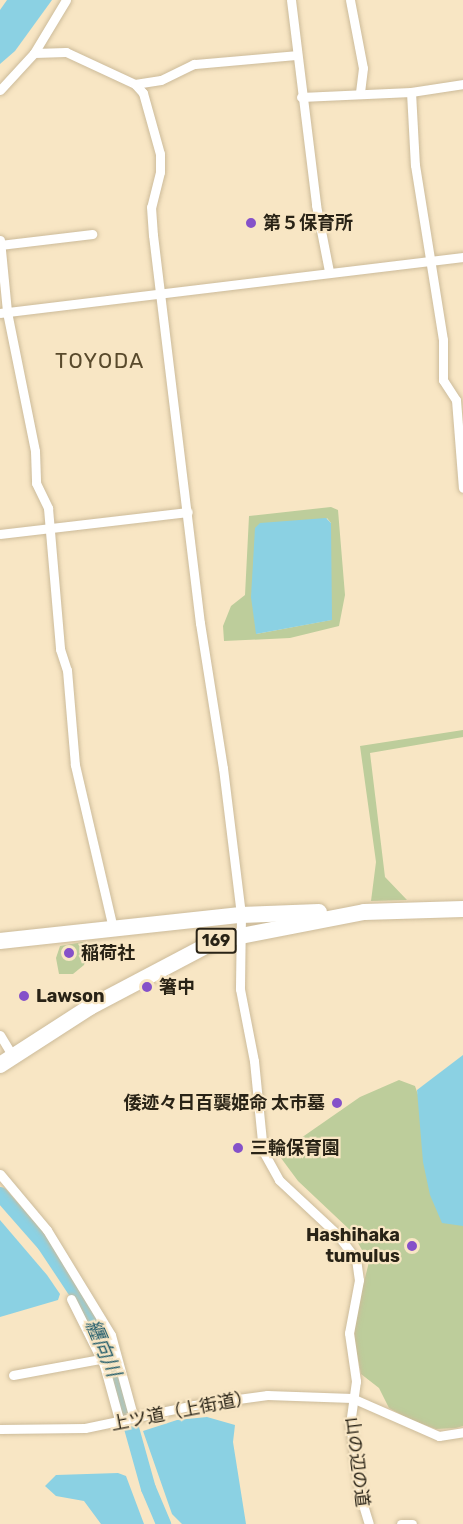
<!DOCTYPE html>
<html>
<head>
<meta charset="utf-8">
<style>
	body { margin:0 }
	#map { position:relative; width:463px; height:1524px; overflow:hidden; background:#f8e6c4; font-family:Rubik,"Noto Sans JP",sans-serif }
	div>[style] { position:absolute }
	.green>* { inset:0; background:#bdcd9b }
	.water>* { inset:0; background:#8bd1e3 }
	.river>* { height:15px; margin:-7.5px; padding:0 7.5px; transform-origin:7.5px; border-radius:7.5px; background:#8bd1e3 }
	.roads { filter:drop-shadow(0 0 2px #ccbb9a) drop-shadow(0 0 2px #ccbb9a) }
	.minor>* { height:9px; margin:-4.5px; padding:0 4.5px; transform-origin:4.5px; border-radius:4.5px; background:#fff }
	.trunk>* { height:16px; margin:-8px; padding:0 8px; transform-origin:8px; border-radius:8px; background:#fff }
	.dots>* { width:16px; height:16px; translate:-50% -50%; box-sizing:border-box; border:3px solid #f8e6c4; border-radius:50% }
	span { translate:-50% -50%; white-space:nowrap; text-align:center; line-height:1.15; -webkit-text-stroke:4.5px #f8e6c4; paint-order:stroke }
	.shield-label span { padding:2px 4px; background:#f8e6c4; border:2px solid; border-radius:4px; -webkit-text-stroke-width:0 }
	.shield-label { font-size:16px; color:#292316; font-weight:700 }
	.poi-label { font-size:18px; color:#292316; font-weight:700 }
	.left { translate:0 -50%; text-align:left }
	.right { translate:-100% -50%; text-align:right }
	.street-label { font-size:18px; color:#292316 }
	.water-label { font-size:20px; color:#255e6c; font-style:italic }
	.quarter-label { font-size:21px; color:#594a2c; letter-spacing:1.5px }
</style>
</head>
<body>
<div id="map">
	<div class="green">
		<i style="clip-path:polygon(evenodd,331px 507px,338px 510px,345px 595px,339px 626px,290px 638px,224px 641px,223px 626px,231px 606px,245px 595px,249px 516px,331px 507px,327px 518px,331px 523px,331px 620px,256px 634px,327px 518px)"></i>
		<i style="clip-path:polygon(463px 730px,463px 737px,370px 753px,385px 877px,407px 900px,371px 901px,376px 862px,360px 746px)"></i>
		<i style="clip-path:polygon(83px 942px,88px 953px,84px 965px,73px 974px,59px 974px,56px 958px,60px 946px)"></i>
		<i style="clip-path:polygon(399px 1080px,415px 1086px,463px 1224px,463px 1426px,456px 1428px,436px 1429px,411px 1420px,389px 1408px,379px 1388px,361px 1374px,354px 1339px,356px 1313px,369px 1262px,351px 1231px,298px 1181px,278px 1154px,360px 1097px)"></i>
	</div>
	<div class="water">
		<i style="clip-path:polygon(7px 0,52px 0,15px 51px,0 64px,0 10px)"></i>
		<i style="clip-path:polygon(326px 518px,331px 523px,332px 620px,256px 634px,251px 597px,255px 528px,260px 523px)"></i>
		<i style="clip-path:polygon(463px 1055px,463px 1226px,442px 1223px,430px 1195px,423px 1162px,417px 1090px)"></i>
		<i style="clip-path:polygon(0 1220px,47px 1275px,60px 1294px,58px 1300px,0 1317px)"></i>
		<i style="clip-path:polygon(207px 1417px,235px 1425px,233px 1442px,246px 1524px,182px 1524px,172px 1514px,143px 1431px,177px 1420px)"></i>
		<i style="clip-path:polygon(118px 1473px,126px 1476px,144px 1524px,101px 1524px,84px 1501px,56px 1496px,45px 1486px,56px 1475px)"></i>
	</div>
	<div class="river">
		<i style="left:0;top:1194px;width:67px;rotate:48.7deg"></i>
		<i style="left:44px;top:1244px;width:71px;rotate:56.5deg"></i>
		<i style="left:83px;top:1303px;width:42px;rotate:63.4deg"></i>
		<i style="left:102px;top:1341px;width:50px;rotate:69deg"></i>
		<i style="left:120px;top:1388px;width:104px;rotate:74.4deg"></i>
		<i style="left:148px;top:1488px;width:39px;rotate:67deg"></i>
	</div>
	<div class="roads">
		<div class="minor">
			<i style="left:291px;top:0;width:207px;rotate:83deg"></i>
			<i style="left:316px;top:205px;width:67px;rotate:78.9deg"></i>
			<i style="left:350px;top:0;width:69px;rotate:79.2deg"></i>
			<i style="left:363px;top:68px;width:26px;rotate:97deg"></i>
			<i style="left:34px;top:53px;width:32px;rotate:-2deg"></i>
			<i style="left:66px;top:52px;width:76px;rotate:24.9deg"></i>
			<i style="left:135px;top:84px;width:12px;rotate:48deg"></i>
			<i style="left:143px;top:93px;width:63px;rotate:74.4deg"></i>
			<i style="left:160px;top:154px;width:18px;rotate:90deg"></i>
			<i style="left:160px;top:172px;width:36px;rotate:104deg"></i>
			<i style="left:151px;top:207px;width:28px;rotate:86deg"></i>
			<i style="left:153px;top:235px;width:391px;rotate:83.1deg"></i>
			<i style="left:200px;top:623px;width:147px;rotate:81deg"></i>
			<i style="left:223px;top:768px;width:148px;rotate:83deg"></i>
			<i style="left:241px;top:915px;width:74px;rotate:90.8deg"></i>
			<i style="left:240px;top:989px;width:73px;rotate:79deg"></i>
			<i style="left:254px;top:1061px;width:90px;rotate:84.3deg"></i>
			<i style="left:263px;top:1151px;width:33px;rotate:61deg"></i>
			<i style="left:279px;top:1180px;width:79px;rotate:43deg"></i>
			<i style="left:337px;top:1234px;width:31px;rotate:53deg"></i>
			<i style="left:356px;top:1259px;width:21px;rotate:82deg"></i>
			<i style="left:359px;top:1280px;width:54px;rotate:100.7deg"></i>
			<i style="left:349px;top:1333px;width:49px;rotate:81.7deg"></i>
			<i style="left:356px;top:1381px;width:43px;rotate:97.9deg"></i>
			<i style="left:350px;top:1424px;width:72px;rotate:82deg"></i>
			<i style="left:360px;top:1495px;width:30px;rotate:73deg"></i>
			<i style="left:135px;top:84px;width:26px;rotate:-9deg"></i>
			<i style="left:161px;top:80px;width:37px;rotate:-26deg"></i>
			<i style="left:194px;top:64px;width:103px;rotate:-5deg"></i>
			<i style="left:0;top:90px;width:50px;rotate:-47.4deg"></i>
			<i style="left:34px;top:53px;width:62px;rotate:-58.9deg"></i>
			<i style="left:411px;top:92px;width:73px;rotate:86.9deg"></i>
			<i style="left:415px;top:165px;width:177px;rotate:80.9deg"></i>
			<i style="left:443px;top:340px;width:40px;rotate:90deg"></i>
			<i style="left:443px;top:380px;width:24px;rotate:57deg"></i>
			<i style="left:456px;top:400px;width:88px;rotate:85.5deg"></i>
			<i style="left:301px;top:97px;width:110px;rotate:-2.6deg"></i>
			<i style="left:411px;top:92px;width:53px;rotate:-8.7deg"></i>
			<i style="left:0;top:240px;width:72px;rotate:84.4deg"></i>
			<i style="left:7px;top:312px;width:142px;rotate:78.6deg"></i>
			<i style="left:35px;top:451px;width:32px;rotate:88deg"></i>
			<i style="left:36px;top:483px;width:28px;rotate:64deg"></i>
			<i style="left:48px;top:508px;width:142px;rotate:85.1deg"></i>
			<i style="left:60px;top:649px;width:22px;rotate:72deg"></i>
			<i style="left:67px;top:670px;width:95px;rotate:85.2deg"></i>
			<i style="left:75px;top:765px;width:167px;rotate:76.9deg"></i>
			<i style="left:0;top:245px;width:93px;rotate:-6.8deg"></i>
			<i style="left:0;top:313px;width:466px;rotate:-6.9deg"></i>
			<i style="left:0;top:534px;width:189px;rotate:-6.7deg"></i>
			<i style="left:0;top:1035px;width:26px;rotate:59deg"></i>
			<i style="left:0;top:1174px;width:73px;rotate:50deg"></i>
			<i style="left:47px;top:1230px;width:123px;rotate:58.6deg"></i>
			<i style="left:111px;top:1335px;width:87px;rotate:74.7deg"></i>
			<i style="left:71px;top:1299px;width:74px;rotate:63.4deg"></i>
			<i style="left:104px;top:1365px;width:60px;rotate:74.6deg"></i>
			<i style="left:13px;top:1375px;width:88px;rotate:-10.4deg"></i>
			<i style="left:0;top:1429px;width:85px;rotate:-0.7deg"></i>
			<i style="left:85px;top:1428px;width:111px;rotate:-11.9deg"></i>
			<i style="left:194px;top:1405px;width:74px;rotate:-7.8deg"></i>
			<i style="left:267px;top:1395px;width:85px;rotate:2deg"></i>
			<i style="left:352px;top:1398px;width:95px;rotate:23.6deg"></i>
			<i style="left:439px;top:1436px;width:24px;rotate:-9deg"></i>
			<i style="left:401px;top:1524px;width:11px"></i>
		</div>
		<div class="trunk">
			<i style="left:0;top:941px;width:242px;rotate:-6.2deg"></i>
			<i style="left:241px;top:915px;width:78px;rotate:-2.2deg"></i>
			<i style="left:0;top:1065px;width:107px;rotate:-32.8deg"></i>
			<i style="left:90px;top:1007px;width:141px;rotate:-27.8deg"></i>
			<i style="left:215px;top:941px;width:152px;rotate:-11deg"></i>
			<i style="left:364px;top:912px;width:99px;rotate:-1.7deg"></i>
		</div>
	</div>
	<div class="dots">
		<i style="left:251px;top:223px;background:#8551c9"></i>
		<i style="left:69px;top:953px;background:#8551c9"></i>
		<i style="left:147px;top:987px;background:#8551c9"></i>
		<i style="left:24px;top:996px;background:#8551c9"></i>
		<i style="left:337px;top:1103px;background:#8551c9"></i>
		<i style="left:238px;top:1148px;background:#8551c9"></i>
		<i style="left:412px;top:1246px;background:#8551c9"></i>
	</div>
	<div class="shield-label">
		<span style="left:216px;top:941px">169</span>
	</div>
	<div class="poi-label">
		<span class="left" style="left:263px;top:223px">第５保育所</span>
		<span class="left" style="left:81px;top:953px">稲荷社</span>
		<span class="left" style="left:159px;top:987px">箸中</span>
		<span class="left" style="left:36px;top:996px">Lawson</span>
		<span class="right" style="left:325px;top:1103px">倭迹々日百襲姫命 太市墓</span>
		<span class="left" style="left:250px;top:1148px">三輪保育園</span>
		<span class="right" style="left:400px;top:1246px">Hashihaka<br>tumulus</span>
	</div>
	<div class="street-label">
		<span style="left:182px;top:1411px;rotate:-11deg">上ツ道（上街道）</span>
		<span style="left:357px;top:1462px;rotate:83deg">山の辺の道</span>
	</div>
	<div class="water-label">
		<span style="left:103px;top:1348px;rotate:67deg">纒向川</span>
	</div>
	<div class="quarter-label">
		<span style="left:100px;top:361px">TOYODA</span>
	</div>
</div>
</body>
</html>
